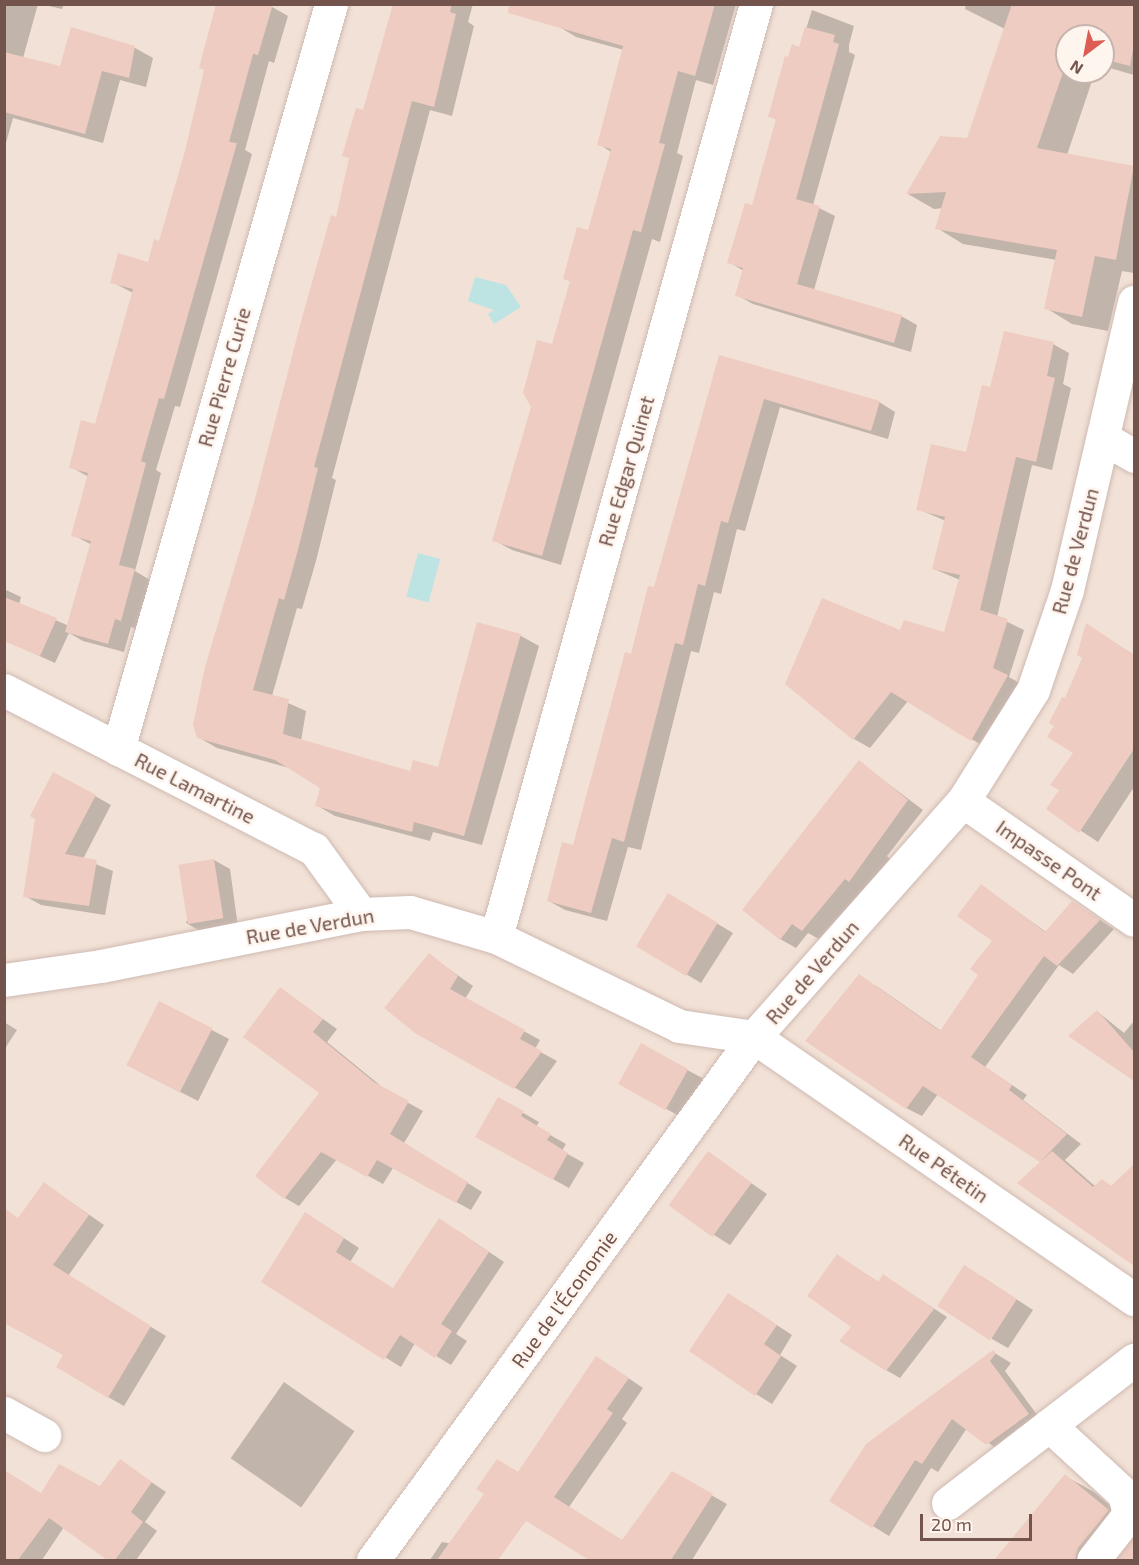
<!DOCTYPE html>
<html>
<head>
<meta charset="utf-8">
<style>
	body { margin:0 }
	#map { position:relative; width:1139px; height:1565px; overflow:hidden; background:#fbf0e7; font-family:"Exo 2",sans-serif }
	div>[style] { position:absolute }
	.residential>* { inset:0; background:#f2e1d6 }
	.water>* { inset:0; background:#bde4e3; transform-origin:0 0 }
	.shadow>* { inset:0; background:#0003; transform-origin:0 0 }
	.building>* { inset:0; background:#efccc1; transform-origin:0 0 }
	.roads { filter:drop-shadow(0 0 2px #ceb9b1) drop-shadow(0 0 2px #ceb9b1) }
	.minor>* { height:33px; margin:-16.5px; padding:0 16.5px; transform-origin:16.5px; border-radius:16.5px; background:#fff }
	span { translate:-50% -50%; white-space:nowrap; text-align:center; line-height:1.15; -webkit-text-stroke:5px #fef5ee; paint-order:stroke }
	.street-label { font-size:20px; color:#73544d }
	.frame { position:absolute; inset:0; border:6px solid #73544d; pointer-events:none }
	.north { position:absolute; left:1055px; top:24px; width:60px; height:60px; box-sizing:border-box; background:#fef5ee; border:2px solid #c6b5ae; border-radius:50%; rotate:212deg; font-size:16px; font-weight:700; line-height:24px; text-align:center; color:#73544d }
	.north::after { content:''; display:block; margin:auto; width:21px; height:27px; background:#dd5d55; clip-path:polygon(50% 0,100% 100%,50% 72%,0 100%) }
	.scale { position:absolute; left:920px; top:1514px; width:112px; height:27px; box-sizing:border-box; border:3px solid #73544d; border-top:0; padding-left:8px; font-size:18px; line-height:21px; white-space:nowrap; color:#73544d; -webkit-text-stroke:4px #fef5ee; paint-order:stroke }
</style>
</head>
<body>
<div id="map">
	<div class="residential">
		<i style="clip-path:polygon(evenodd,5px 5px,1134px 5px,1134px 1560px,5px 1560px,5px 5px,1067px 36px,1103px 36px,1103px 72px,1067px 72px,1067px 36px)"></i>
	</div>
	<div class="water">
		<i style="clip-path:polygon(475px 277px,506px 285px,521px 307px,494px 324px,488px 314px,494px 310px,468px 301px)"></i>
		<i style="left:418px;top:553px;width:23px;height:45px;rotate:15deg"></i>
	</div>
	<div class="shadow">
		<i style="clip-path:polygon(4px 4px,38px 4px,23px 58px,62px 68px,72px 29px,135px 48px,153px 58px,146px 87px,120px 80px,103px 143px,13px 118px,4px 150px)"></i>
		<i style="clip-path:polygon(40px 4px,64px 4px,62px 9px)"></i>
		<i style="clip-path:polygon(394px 4px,473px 4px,468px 22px,474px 26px,452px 116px,430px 110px,332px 478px,336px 480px,316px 561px,302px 609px,297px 608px,272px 696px,306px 711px,301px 741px,411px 773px,439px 769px,478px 624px,521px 636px,539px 646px,482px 845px,433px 832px,430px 841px,335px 816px,316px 805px,321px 787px,293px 769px,217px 748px,198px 737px)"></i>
		<i style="clip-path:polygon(564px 4px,736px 4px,713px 85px,696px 80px,677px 153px,683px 156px,660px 242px,652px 239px,561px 565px,512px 550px,494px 540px,571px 282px,565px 278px,589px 232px,611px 152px,599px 144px,624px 50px,576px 37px,558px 26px)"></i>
		<i style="clip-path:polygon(966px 4px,1134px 4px,1134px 75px,1103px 66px,1103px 36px,1067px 36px,1067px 72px,1095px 72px,1067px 155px,1134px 167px,1134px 273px,1122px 271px,1108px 331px,1072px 324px,1046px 308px,1057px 260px,963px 244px,937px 228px,943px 208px,934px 209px,908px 194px,968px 139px,1005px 29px,965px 9px)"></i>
		<i style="clip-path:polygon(272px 7px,288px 16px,274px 63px,269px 61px,245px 150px,252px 154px,180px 407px,175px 406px,156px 470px,161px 473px,135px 571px,150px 580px,137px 629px,131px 627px,124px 652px,83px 641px,69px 633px,55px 663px,4px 640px,4px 589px,21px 597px,19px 604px,69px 626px,92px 545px,73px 535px,89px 477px,71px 467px,96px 426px,133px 293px,112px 282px,149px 263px)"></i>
		<i style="clip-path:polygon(812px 10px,854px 26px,849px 45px,849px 52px,855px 55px,813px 205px,835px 216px,814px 290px,901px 316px,917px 325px,911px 352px,753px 304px,737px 295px,744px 271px,729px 262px,753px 207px,777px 120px,770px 116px,789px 59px,800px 48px)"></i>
		<i style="clip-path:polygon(1053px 344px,1069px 353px,1063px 384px,1071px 388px,1052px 470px,1032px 465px,997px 617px,1024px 630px,1009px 677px,1023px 685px,988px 749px,908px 701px,870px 748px,854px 739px,901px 632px,945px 634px,960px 580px,934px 569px,946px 521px,918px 509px,967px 454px,991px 389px)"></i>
		<i style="clip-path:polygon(720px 357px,879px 402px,895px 412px,888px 439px,780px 407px,745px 531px,737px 529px,721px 594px,714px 592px,699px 653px,691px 651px,641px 850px,628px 847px,607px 921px,565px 910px,549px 901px,574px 847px,655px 589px)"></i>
		<i style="clip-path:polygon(1087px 625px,1134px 655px,1134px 787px,1098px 842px,1048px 809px,1061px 790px,1075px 752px,1066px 700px,1084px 657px)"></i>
		<i style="clip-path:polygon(859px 762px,923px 810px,887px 856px,890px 859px,819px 939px,808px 933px,796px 948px,780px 939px)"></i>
		<i style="clip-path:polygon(95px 796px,111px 805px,83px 859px,113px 871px,105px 915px,41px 905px,25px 896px)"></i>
		<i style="clip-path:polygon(214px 860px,230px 869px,238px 927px,202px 932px,186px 923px)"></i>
		<i style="clip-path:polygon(982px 886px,1046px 932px,1088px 912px,1114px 929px,1073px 974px,1059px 965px,985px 1067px,1027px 1095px,1023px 1100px,1081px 1144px,1065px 1160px,1096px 1187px,1102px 1181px,1113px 1187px,1134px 1166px,1134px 1264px,1020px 1183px,1043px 1162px,938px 1094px,922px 1116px,906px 1108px,875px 985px,941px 1031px,980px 974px,994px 940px)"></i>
		<i style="clip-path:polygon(684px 904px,733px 933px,701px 983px,686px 974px)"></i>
		<i style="clip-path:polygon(429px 955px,473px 986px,465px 999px,540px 1040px,535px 1049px,557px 1061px,531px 1097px,416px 1031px)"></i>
		<i style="clip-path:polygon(281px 989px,337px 1029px,327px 1042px,387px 1091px,423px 1111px,404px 1143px,482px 1192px,471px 1210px,393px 1168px,383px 1184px,337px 1159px,299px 1206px,285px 1198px,321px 1093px)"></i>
		<i style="clip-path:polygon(160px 1003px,229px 1039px,198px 1101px,145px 1074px)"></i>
		<i style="clip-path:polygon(1098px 1012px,1124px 1033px,1134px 1021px,1134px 1079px,1070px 1036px)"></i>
		<i style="clip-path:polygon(4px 1022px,17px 1030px,4px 1050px)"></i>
		<i style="clip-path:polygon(641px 1045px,704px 1079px,683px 1118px,637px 1093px)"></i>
		<i style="clip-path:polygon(499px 1099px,539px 1122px,536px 1127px,566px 1144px,562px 1151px,584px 1163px,569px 1188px,493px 1146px)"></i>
		<i style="clip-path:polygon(708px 1153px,767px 1194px,730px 1245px,714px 1235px)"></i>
		<i style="clip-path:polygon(45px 1184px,104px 1225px,68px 1276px,166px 1336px,124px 1406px,108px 1397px,65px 1355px,13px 1228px)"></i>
		<i style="clip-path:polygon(321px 1223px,359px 1248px,350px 1262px,393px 1289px,455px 1229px,504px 1262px,456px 1334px,467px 1341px,451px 1365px,415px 1343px,401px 1367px,263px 1282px)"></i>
		<i style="clip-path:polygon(838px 1256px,880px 1283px,884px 1276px,947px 1317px,900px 1378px,886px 1370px,854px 1326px)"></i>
		<i style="clip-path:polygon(981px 1276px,1033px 1310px,1008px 1348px,992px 1339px)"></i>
		<i style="clip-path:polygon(745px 1304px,792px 1335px,780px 1355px,797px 1366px,772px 1404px,756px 1394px)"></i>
		<i style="clip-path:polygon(993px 1352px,1011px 1363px,1005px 1371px,1043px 1423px,1003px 1453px,967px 1428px,938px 1472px,931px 1468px,889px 1536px,832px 1501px)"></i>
		<i style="clip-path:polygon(612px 1367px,643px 1388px,622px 1419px,627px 1423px,569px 1507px,623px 1541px,672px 1473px,727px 1504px,692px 1560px,592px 1560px,478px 1489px,519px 1473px)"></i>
		<i style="left:284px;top:1382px;width:86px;height:93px;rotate:35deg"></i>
		<i style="clip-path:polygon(120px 1461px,166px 1492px,145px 1522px,157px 1531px,136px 1560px,109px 1560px,64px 1527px,42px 1560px,4px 1560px,4px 1520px,42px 1494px,100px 1488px)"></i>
		<i style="clip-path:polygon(1065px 1476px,1094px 1492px,1134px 1526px,1110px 1560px,996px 1560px)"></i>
		<i style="clip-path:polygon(1134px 1540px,1134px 1560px,1117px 1560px)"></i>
		<i style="clip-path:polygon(442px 1542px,470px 1547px,489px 1560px,430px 1560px)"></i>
	</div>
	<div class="building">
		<i style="clip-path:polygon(216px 4px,273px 4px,258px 55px,253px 54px,229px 142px,237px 143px,164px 399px,159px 398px,141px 461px,146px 463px,119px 565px,135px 569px,121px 621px,115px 619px,108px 644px,65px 632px,91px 541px,71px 536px,88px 473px,69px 468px,81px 420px,95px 424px,133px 289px,110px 283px,118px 253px,148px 262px,154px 239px,159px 241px,185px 151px,204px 70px,199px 68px)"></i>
		<i style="clip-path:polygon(393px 4px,452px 4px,450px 12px,456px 14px,434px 107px,412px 101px,314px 467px,318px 468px,298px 550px,284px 600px,279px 598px,253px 690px,289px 699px,283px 734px,410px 771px,413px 760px,438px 767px,477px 622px,521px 634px,464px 836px,414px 822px,412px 832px,315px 806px,320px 788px,275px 760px,197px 738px,193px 725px,205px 667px,253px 506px,303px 314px,331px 215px,336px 217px,349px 158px,342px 156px,356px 108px,363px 110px)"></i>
		<i style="clip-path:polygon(509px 4px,715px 4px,695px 76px,678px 71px,659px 143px,665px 144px,641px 232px,633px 230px,542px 556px,492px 541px,531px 407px,523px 393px,537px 340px,552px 344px,570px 281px,563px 279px,577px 227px,588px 230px,611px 149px,597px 145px,623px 46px,508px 13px)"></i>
		<i style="clip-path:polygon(1012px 4px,1134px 4px,1134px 45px,1130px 66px,1103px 59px,1103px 36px,1067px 36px,1067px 61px,1037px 148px,1134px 166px,1116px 260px,1095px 256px,1082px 317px,1044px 309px,1057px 250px,935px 229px,946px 192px,906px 194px,940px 136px,967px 138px)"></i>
		<i style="clip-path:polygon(71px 27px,135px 46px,129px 78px,102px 71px,85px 134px,4px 112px,4px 52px,60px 66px)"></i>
		<i style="clip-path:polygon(805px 27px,835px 35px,833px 42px,839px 44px,796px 199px,820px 206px,797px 284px,902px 315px,894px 343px,735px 296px,743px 268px,727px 263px,745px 203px,752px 205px,776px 119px,768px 117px,785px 56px,788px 57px,792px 44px,799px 47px)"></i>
		<i style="clip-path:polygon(1004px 331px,1054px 342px,1047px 376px,1055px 378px,1036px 462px,1016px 457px,980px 610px,1008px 619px,993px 668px,1008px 675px,971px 741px,891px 692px,853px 740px,785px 684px,822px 598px,900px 630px,904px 620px,944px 632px,960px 575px,932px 569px,945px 517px,916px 510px,931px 444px,966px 452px,982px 385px,990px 387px)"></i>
		<i style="clip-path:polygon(719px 355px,880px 401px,871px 431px,764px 399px,728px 523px,721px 521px,705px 586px,698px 584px,683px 645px,675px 643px,624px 842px,612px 838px,591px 913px,547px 901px,562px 842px,573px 845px,625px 652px,631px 654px,648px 586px,654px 587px)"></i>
		<i style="clip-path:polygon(4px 597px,57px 618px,40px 656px,4px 641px)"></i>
		<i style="clip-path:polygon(1086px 623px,1134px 655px,1134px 749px,1079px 833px,1046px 809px,1059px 790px,1050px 785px,1073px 753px,1047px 737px,1054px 726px,1049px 723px,1062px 697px,1065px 698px,1082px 658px,1077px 655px)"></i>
		<i style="clip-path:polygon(859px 760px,908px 800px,849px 882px,845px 879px,802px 931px,792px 924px,780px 940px,742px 910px)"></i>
		<i style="clip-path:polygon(53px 772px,96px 795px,65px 854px,97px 860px,89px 906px,23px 897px,35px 819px,30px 816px)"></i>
		<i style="left:214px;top:859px;width:60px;height:36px;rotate:81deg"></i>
		<i style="clip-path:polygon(981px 884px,1045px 932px,1072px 901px,1100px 920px,1057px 966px,1044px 956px,971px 1057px,1012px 1085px,1009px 1090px,1067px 1134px,1040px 1162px,923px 1086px,906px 1109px,805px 1041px,859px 974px,940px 1031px,978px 975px,970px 969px,992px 941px,957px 916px)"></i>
		<i style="left:668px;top:893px;width:58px;height:62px;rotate:31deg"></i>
		<i style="clip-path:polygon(429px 953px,458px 976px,450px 989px,525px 1030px,520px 1039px,542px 1051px,514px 1089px,415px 1033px,384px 1008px)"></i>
		<i style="clip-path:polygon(280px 987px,323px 1019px,313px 1032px,374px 1082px,409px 1101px,390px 1134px,468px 1182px,456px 1203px,377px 1160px,367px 1177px,321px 1152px,284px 1199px,255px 1176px,319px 1093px,243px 1037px)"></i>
		<i style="left:159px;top:1001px;width:60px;height:72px;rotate:27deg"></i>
		<i style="clip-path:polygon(1097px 1010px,1134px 1052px,1134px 1081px,1068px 1036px)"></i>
		<i style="left:641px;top:1043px;width:54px;height:47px;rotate:29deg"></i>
		<i style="clip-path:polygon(498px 1097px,524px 1111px,521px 1116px,551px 1134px,547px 1140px,568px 1153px,553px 1180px,475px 1137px)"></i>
		<i style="left:708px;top:1151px;width:54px;height:67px;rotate:36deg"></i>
		<i style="clip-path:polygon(1052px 1151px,1093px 1187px,1102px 1179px,1111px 1186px,1134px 1164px,1134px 1266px,1017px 1183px)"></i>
		<i style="clip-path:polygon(44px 1182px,89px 1215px,53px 1265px,151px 1326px,108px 1398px,56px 1367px,63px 1355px,4px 1323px,4px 1208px,18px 1218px)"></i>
		<i style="clip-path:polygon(305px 1212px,344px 1238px,336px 1252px,393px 1288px,439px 1218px,489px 1252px,441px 1324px,452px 1331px,435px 1358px,400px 1335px,384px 1360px,261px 1282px)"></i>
		<i style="clip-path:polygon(837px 1254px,878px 1282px,883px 1274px,934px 1309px,886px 1371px,839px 1341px,851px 1327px,807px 1296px)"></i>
		<i style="left:964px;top:1265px;width:63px;height:49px;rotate:33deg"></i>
		<i style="clip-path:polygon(728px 1293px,777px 1325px,764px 1344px,781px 1356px,755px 1396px,689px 1351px)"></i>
		<i style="clip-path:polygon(993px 1350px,996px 1353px,990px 1361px,1029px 1414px,986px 1445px,952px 1419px,922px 1464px,915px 1460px,872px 1528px,829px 1501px,866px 1444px)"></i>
		<i style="clip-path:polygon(596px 1356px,629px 1378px,607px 1409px,613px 1413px,554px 1497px,622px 1540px,672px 1471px,713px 1494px,671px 1560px,589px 1560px,526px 1521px,498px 1560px,437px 1560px,484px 1494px,476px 1489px,497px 1459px,518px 1472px)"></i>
		<i style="clip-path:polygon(120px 1459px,152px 1482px,131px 1512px,143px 1522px,115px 1560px,107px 1560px,49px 1518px,18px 1560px,4px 1560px,4px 1470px,41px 1493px,59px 1464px,100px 1486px)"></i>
		<i style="clip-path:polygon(1065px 1474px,1109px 1510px,1078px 1548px,1075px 1560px,994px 1560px)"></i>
		<i style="clip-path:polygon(1134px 1537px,1134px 1560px,1116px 1560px)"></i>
	</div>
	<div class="roads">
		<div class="minor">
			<i style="left:1105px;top:439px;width:34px;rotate:30deg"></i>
			<i style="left:4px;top:690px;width:348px;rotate:27.2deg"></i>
			<i style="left:314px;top:849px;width:80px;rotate:54.1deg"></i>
			<i style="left:118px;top:749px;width:775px;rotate:-74.04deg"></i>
			<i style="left:963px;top:801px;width:208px;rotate:34.8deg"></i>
			<i style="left:496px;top:937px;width:969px;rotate:-74.43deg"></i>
			<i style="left:4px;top:980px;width:98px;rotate:-8.2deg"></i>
			<i style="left:101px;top:966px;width:265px;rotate:-11.3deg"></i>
			<i style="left:361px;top:914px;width:49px;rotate:-2.3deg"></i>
			<i style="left:410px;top:912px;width:90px;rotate:16.2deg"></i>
			<i style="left:496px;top:937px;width:203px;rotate:25.9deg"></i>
			<i style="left:679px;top:1026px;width:76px;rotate:8.3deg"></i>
			<i style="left:754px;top:1037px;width:315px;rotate:-48.5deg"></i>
			<i style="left:963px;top:801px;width:131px;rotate:-57.8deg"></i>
			<i style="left:1033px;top:690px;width:106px;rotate:-71.2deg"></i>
			<i style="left:1067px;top:590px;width:296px;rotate:-76.9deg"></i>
			<i style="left:4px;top:1413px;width:46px;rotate:28.8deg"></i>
			<i style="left:1049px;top:1425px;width:102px;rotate:42.6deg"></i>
			<i style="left:1124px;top:1494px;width:21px;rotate:76deg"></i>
			<i style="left:1129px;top:1514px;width:58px;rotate:128deg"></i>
			<i style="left:948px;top:1503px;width:235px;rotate:-37.6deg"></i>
			<i style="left:373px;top:1560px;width:647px;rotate:-53.93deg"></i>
			<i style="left:754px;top:1037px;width:462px;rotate:34.6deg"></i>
		</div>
	</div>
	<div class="street-label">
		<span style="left:224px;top:377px;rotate:-74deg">Rue Pierre Curie</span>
		<span style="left:626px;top:471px;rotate:-74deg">Rue Edgar Quinet</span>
		<span style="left:1075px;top:551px;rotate:-75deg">Rue de Verdun</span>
		<span style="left:195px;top:788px;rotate:27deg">Rue Lamartine</span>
		<span style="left:1049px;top:860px;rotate:35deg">Impasse Pont</span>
		<span style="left:310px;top:926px;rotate:-10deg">Rue de Verdun</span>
		<span style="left:812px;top:972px;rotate:-49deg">Rue de Verdun</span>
		<span style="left:944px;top:1168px;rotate:35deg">Rue Pétetin</span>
		<span style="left:564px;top:1299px;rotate:-54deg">Rue de l'Économie</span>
	</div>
	<div class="frame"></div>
	<div class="north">N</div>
	<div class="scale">20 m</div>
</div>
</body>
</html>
